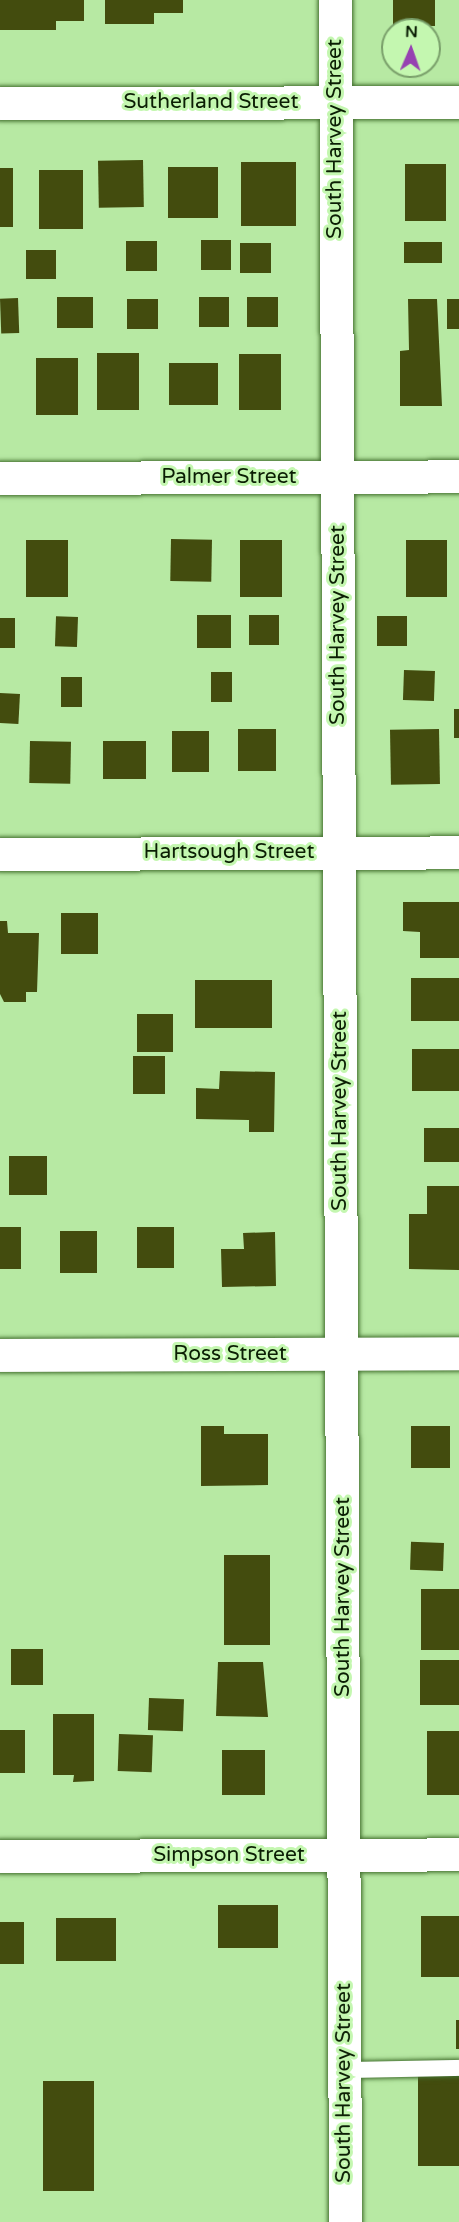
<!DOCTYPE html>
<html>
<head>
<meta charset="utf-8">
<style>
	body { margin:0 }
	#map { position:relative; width:459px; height:2222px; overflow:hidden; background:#b7e9a3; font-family:"Varela Round",sans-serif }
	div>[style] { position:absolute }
	.building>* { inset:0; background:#434c0e; transform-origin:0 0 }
	.roads { filter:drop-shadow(0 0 2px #457231) drop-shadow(0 0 2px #457231) }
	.lane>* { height:16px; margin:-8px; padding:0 8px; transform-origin:8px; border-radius:8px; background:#fff }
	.street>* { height:33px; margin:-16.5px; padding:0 16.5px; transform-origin:16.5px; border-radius:16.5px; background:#fff }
	.secondary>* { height:33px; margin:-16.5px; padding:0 16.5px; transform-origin:16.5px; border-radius:16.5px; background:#fff }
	span { translate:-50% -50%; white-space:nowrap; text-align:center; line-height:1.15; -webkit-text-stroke:6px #c4f7b0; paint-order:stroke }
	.street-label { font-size:21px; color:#0b1e04 }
	.north { position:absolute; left:381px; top:18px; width:60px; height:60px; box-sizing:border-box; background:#c4f7b0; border:2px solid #7aa06b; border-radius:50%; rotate:2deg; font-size:16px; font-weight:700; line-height:24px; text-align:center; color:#0b1e04 }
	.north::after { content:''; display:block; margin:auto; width:21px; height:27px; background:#9642b1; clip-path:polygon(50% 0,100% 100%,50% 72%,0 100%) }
</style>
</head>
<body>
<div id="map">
	<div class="building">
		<i style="clip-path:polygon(0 0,84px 0,84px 21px,56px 21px,56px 30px,0 30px)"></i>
		<i style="clip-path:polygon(105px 0,183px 0,183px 13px,154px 13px,154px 24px,105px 24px)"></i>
		<i style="left:393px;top:0;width:42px;height:26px"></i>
		<i style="left:143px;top:160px;width:47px;height:45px;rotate:89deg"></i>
		<i style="left:241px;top:162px;width:55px;height:64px"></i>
		<i style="left:405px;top:164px;width:41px;height:57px"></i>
		<i style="left:168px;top:167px;width:50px;height:51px"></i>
		<i style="left:0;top:168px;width:13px;height:59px"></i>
		<i style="left:39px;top:170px;width:44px;height:59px"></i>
		<i style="left:201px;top:240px;width:30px;height:30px"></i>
		<i style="left:126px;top:241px;width:31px;height:30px"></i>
		<i style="left:442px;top:242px;width:21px;height:38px;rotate:90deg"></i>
		<i style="left:240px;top:243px;width:31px;height:30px"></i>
		<i style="left:26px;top:250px;width:30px;height:29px"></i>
		<i style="left:57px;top:297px;width:36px;height:31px"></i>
		<i style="left:199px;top:297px;width:30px;height:30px"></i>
		<i style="left:247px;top:297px;width:31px;height:30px"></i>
		<i style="left:18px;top:298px;width:35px;height:18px;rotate:88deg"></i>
		<i style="left:127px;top:299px;width:31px;height:30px"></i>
		<i style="clip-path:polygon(408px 299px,437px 299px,442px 406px,400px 406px,400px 351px,409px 350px)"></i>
		<i style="left:447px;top:299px;width:12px;height:30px"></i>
		<i style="left:97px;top:353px;width:42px;height:57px"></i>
		<i style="left:239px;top:354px;width:42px;height:56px"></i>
		<i style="left:78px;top:358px;width:57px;height:42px;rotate:90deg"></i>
		<i style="left:218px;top:363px;width:42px;height:49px;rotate:90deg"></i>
		<i style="left:171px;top:539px;width:41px;height:42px;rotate:1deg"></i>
		<i style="left:26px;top:540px;width:42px;height:57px"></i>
		<i style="left:240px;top:540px;width:42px;height:57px"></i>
		<i style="left:406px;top:540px;width:41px;height:57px"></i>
		<i style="left:197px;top:615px;width:34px;height:33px"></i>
		<i style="left:249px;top:615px;width:30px;height:30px"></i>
		<i style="left:377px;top:616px;width:30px;height:30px"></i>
		<i style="left:78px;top:617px;width:30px;height:22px;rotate:92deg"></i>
		<i style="left:0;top:618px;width:15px;height:30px"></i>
		<i style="left:404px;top:670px;width:31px;height:30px;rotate:2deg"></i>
		<i style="left:211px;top:672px;width:21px;height:30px"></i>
		<i style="left:61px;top:677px;width:21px;height:30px"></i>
		<i style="left:0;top:693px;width:20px;height:30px;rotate:3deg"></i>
		<i style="left:454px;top:709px;width:5px;height:29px"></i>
		<i style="left:276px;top:729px;width:42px;height:38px;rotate:90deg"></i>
		<i style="left:439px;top:729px;width:55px;height:49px;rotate:89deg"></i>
		<i style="left:172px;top:731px;width:37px;height:41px"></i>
		<i style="left:30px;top:741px;width:41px;height:42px;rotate:1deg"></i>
		<i style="left:103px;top:741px;width:43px;height:38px"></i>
		<i style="clip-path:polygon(403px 902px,459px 902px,459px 958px,420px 958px,420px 932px,403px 931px)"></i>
		<i style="left:61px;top:913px;width:37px;height:41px"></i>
		<i style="clip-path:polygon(0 921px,7px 921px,8px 933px,39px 933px,37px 992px,26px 992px,26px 1002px,4px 1002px,0 994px)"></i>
		<i style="left:411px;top:978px;width:48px;height:43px"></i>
		<i style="left:195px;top:980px;width:77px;height:48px"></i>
		<i style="left:137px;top:1014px;width:36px;height:38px"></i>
		<i style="left:412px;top:1049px;width:47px;height:42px"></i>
		<i style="left:133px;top:1056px;width:32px;height:38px"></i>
		<i style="clip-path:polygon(220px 1071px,275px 1072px,274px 1132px,249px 1132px,249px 1120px,196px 1119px,196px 1088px,219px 1089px)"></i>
		<i style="left:424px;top:1128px;width:35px;height:34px"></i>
		<i style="left:47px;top:1156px;width:39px;height:38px;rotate:90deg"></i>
		<i style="clip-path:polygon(427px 1186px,459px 1186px,459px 1270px,409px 1269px,409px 1214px,427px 1214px)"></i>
		<i style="left:0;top:1227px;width:21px;height:42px"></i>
		<i style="left:137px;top:1227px;width:37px;height:41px"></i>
		<i style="left:60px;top:1231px;width:37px;height:42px"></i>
		<i style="clip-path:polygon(275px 1232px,276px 1286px,222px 1287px,221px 1249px,244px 1249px,243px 1233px)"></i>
		<i style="clip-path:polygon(201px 1426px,224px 1426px,224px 1434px,268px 1434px,268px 1485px,201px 1486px)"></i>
		<i style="left:411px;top:1426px;width:39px;height:42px"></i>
		<i style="left:444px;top:1543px;width:28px;height:33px;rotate:92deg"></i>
		<i style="left:224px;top:1555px;width:46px;height:90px"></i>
		<i style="left:421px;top:1589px;width:38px;height:61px"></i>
		<i style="left:11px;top:1649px;width:32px;height:36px"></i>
		<i style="left:420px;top:1660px;width:39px;height:45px"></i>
		<i style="clip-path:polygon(218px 1662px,263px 1662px,268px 1717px,216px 1716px)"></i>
		<i style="left:149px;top:1698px;width:35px;height:32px;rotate:2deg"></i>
		<i style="clip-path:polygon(53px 1714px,94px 1714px,94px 1781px,73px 1782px,74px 1775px,53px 1775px)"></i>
		<i style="left:0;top:1730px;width:25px;height:43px"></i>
		<i style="left:427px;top:1731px;width:32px;height:64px"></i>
		<i style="left:119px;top:1734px;width:34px;height:37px;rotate:2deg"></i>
		<i style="left:222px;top:1750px;width:43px;height:45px"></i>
		<i style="left:218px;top:1905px;width:60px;height:43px"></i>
		<i style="left:421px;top:1916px;width:38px;height:61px"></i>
		<i style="left:56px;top:1918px;width:60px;height:43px"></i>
		<i style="left:0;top:1922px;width:24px;height:42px"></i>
		<i style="left:456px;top:2020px;width:3px;height:29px"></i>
		<i style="left:459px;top:2074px;width:92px;height:41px;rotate:90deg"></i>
		<i style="left:43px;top:2081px;width:51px;height:110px"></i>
	</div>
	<div class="roads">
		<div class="lane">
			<i style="left:344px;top:2070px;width:115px;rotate:-1deg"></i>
		</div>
		<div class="street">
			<i style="left:0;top:103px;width:459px;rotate:-0.1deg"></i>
			<i style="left:0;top:478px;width:459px;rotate:-0.2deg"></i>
			<i style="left:0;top:854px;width:459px;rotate:-0.2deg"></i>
			<i style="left:0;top:1355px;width:459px;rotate:-0.2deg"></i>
			<i style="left:0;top:1856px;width:459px;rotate:-0.2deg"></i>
		</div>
		<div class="secondary">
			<i style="left:335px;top:0;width:2222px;rotate:89.74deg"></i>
		</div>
	</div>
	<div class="street-label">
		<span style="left:211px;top:102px">Sutherland Street</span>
		<span style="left:335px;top:139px;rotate:-90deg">South Harvey Street</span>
		<span style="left:229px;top:477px">Palmer Street</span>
		<span style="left:338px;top:625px;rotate:-90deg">South Harvey Street</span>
		<span style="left:229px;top:852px">Hartsough Street</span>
		<span style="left:340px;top:1111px;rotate:-90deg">South Harvey Street</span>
		<span style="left:230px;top:1354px">Ross Street</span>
		<span style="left:343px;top:1597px;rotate:-90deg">South Harvey Street</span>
		<span style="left:229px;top:1855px">Simpson Street</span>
		<span style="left:344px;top:2083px;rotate:-90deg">South Harvey Street</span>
	</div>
	<div class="north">N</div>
</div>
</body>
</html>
